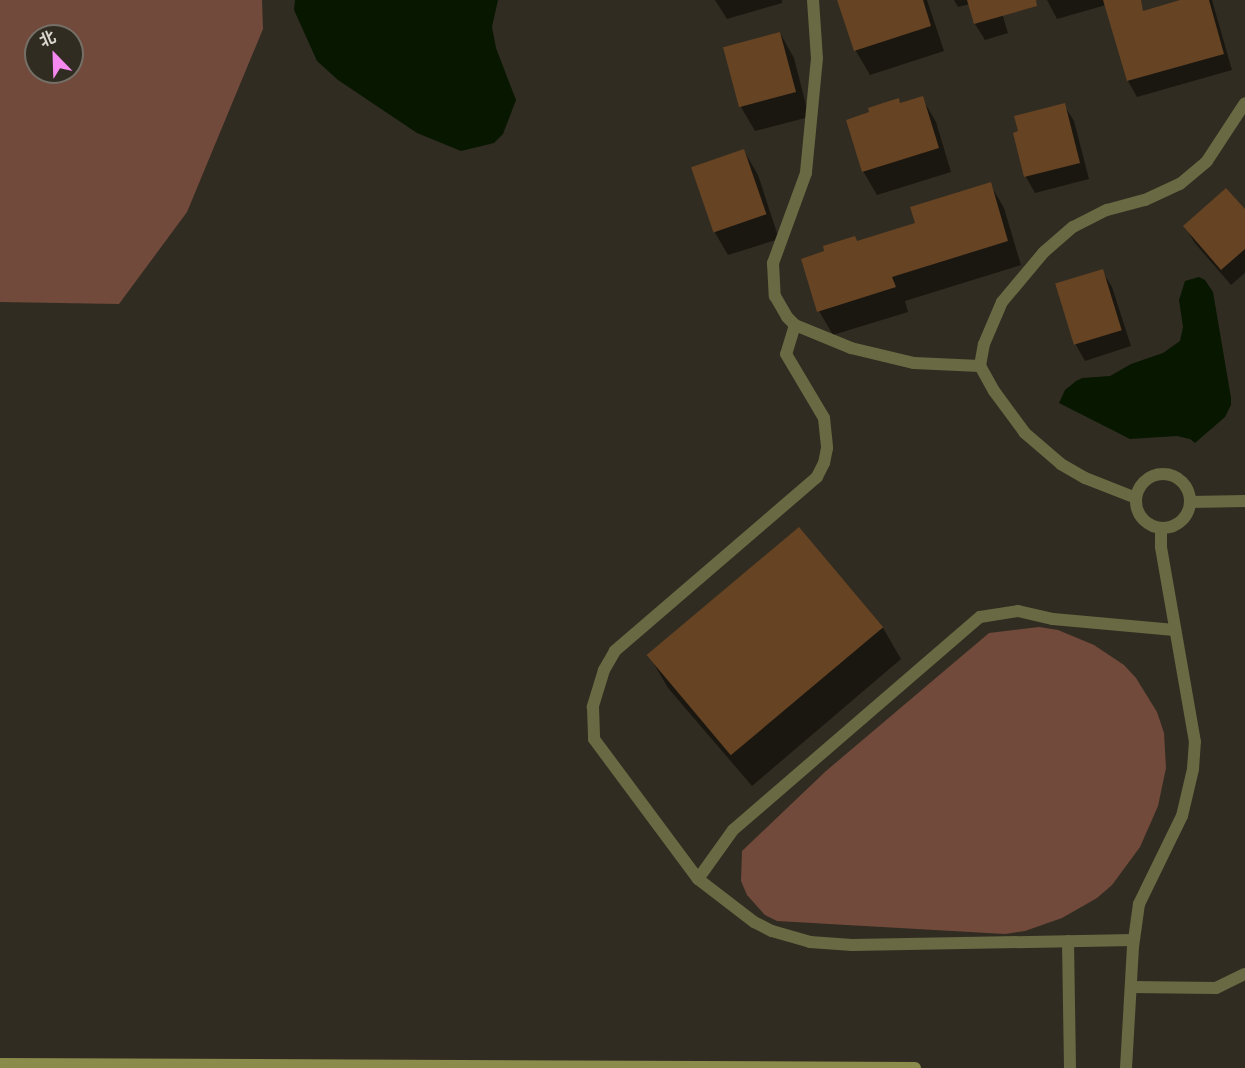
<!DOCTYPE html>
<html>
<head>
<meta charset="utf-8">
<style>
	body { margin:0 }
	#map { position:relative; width:1245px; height:1068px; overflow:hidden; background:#312c21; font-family:"Crimson Pro","Noto Sans SC",serif }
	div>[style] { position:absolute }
	.green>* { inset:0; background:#724a3c }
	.water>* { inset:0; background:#081700 }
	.shadow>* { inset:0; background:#0007 }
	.building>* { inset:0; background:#654323; transform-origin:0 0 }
	.service>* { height:12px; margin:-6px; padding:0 6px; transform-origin:6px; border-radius:6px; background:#696a43 }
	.service>.ring { margin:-6px; padding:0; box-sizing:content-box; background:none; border:12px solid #696a43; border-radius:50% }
	.secondary>* { height:12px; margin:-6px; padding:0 6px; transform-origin:6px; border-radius:6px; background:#8b8c4c }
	span { translate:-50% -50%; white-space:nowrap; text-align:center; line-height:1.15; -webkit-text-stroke:4.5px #312c21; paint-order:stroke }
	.north { position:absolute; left:24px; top:24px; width:60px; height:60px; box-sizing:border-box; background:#312c21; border:2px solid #757067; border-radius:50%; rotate:337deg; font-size:16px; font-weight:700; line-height:24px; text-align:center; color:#dad6cf }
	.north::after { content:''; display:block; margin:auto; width:21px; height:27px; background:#f589ef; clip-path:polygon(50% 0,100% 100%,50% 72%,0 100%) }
</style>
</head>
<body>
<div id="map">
	<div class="green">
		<i style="clip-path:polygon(evenodd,0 0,262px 0,263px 29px,187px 212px,119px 304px,0 302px,0 0,36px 36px,72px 36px,72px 72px,36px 72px,36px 36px)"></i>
		<i style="clip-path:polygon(1039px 627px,1058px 630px,1094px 645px,1124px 665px,1136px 678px,1157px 712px,1164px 733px,1166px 768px,1158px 806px,1140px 847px,1112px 885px,1097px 898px,1062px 918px,1025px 931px,1005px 934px,777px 921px,765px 915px,747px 895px,741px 881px,742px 851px,826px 771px,989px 633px)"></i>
	</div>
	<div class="water">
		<i style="clip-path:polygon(295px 0,498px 0,492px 27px,496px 48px,516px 100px,503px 134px,494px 143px,461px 151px,417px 133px,338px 80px,317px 61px,294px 10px)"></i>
		<i style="clip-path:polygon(1199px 277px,1205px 280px,1213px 292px,1231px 398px,1231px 405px,1225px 417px,1195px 443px,1190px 439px,1177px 436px,1130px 439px,1059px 403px,1065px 390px,1076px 381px,1082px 378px,1110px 376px,1131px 364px,1163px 353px,1180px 341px,1183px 327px,1179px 300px,1185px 281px)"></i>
	</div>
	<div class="shadow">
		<i style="clip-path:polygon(715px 0,782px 0,782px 3px,727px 19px)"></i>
		<i style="clip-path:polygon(927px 0,944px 51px,870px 75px,856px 51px,839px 1px)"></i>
		<i style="clip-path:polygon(954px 0,998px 0,1008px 33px,985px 40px,975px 24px,970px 4px,958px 7px)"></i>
		<i style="clip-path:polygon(1047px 0,1134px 0,1138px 13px,1182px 0,1212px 0,1232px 70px,1137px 97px,1128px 81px,1106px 5px,1057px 19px)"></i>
		<i style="clip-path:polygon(780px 33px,794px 58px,809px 117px,755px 131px,741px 107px,725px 48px)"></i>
		<i style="clip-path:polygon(922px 98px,936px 122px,951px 172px,877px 195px,863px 171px,871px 113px,898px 100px,901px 104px)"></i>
		<i style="clip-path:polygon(1064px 105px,1074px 121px,1089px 179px,1035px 193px,1026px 177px,1015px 134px)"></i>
		<i style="clip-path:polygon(744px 151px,758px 175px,779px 239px,728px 255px,714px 231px)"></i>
		<i style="clip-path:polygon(990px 184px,1004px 208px,1021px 265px,905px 301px,908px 312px,833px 335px,819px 311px,826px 252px,917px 224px)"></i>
		<i style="clip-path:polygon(1245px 211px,1245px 273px,1231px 285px,1194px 242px,1185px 226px)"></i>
		<i style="clip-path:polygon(1102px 271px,1112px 287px,1131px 346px,1085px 361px,1076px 345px,1057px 285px)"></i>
		<i style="clip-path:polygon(883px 628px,901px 659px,752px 786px,668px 688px,650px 657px)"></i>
	</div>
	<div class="building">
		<i style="clip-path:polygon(837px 0,923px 0,931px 26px,854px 51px)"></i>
		<i style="clip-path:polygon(967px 0,1036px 0,1037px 6px,974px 24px)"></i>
		<i style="clip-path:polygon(1103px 0,1141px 0,1143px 11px,1180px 0,1209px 0,1224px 54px,1127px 81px)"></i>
		<i style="left:780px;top:32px;width:62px;height:59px;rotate:75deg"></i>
		<i style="clip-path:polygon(923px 96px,939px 148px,862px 172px,846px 120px,869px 112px,868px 108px,883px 103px,899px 98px,900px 103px)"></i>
		<i style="clip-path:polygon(1065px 103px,1080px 163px,1024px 177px,1013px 133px,1018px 131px,1014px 116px)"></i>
		<i style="left:744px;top:149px;width:69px;height:56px;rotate:71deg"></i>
		<i style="clip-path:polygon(991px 182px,1008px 241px,892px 277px,896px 287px,817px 312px,801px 259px,824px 251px,823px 246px,855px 236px,857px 241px,915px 223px,910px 207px)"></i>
		<i style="clip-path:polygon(1226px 188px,1245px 209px,1245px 249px,1221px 270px,1183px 226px)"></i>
		<i style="left:1103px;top:269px;width:64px;height:50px;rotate:73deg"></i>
		<i style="left:799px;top:527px;width:131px;height:199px;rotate:50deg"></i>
	</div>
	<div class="service">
		<i style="left:813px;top:0;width:58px;rotate:86.1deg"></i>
		<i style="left:817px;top:58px;width:116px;rotate:95.5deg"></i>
		<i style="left:806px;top:173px;width:96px;rotate:110.1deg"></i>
		<i style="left:773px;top:263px;width:33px;rotate:87deg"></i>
		<i style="left:775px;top:296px;width:24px;rotate:60deg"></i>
		<i style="left:787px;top:317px;width:11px;rotate:45deg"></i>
		<i style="left:795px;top:325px;width:61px;rotate:22.3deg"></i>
		<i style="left:851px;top:348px;width:65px;rotate:13.4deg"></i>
		<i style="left:914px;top:363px;width:66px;rotate:2.6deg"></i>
		<i style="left:795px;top:325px;width:30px;rotate:107deg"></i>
		<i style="left:786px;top:354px;width:74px;rotate:59.3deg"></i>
		<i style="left:824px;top:418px;width:30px;rotate:84deg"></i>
		<i style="left:827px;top:448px;width:15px;rotate:101deg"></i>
		<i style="left:824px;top:463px;width:16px;rotate:117deg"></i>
		<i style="left:817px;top:477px;width:267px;rotate:139.3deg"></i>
		<i style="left:615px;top:651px;width:22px;rotate:120deg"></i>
		<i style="left:604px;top:670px;width:39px;rotate:107deg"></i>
		<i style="left:593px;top:707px;width:32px;rotate:88deg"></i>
		<i style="left:594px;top:739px;width:174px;rotate:53.4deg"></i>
		<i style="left:698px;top:879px;width:71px;rotate:37.5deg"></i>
		<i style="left:754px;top:922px;width:20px;rotate:27deg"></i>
		<i style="left:772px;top:931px;width:40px;rotate:16deg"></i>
		<i style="left:810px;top:942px;width:42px;rotate:4.1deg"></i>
		<i style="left:852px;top:945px;width:281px;rotate:-1deg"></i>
		<i class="ring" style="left:1136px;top:474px;width:42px;height:42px"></i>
		<i style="left:1136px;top:498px;width:55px;rotate:-158.6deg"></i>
		<i style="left:1085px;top:478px;width:28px;rotate:-150deg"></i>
		<i style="left:1061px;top:464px;width:48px;rotate:-139.3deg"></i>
		<i style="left:1025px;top:433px;width:52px;rotate:-126.4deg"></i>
		<i style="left:994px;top:391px;width:29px;rotate:-119deg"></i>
		<i style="left:980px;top:366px;width:22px;rotate:-80deg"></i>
		<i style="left:984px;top:344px;width:46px;rotate:-66.8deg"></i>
		<i style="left:1002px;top:302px;width:65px;rotate:-50deg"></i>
		<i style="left:1044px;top:252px;width:38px;rotate:-41deg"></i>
		<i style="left:1073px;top:227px;width:38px;rotate:-27deg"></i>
		<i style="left:1107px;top:210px;width:39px;rotate:-15deg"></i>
		<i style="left:1145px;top:200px;width:38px;rotate:-25deg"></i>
		<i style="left:1180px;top:184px;width:35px;rotate:-40deg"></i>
		<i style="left:1207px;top:161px;width:69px;rotate:-56.8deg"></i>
		<i style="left:1190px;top:502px;width:55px;rotate:-1deg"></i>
		<i style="left:698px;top:879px;width:60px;rotate:-54.5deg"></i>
		<i style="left:733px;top:830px;width:326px;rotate:-40.8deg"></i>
		<i style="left:980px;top:617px;width:38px;rotate:-9deg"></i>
		<i style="left:1018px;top:611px;width:36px;rotate:13deg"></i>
		<i style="left:1053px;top:619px;width:122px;rotate:5.2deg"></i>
		<i style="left:1068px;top:941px;width:127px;rotate:89.1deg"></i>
		<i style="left:1131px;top:987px;width:85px;rotate:0.7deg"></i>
		<i style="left:1216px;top:988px;width:32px;rotate:-26deg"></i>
		<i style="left:1126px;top:1068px;width:121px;rotate:-86.7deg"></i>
		<i style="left:1133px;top:947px;width:43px;rotate:-82.1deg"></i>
		<i style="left:1139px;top:904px;width:98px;rotate:-64deg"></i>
		<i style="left:1182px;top:816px;width:48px;rotate:-76.8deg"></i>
		<i style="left:1193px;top:769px;width:27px;rotate:-86deg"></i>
		<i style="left:1195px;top:742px;width:198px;rotate:-99.9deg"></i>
		<i style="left:1161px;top:547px;width:19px;rotate:-90deg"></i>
	</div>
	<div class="secondary">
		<i style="left:0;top:1064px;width:915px;rotate:0.25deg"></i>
	</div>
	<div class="north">北</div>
</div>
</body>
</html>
